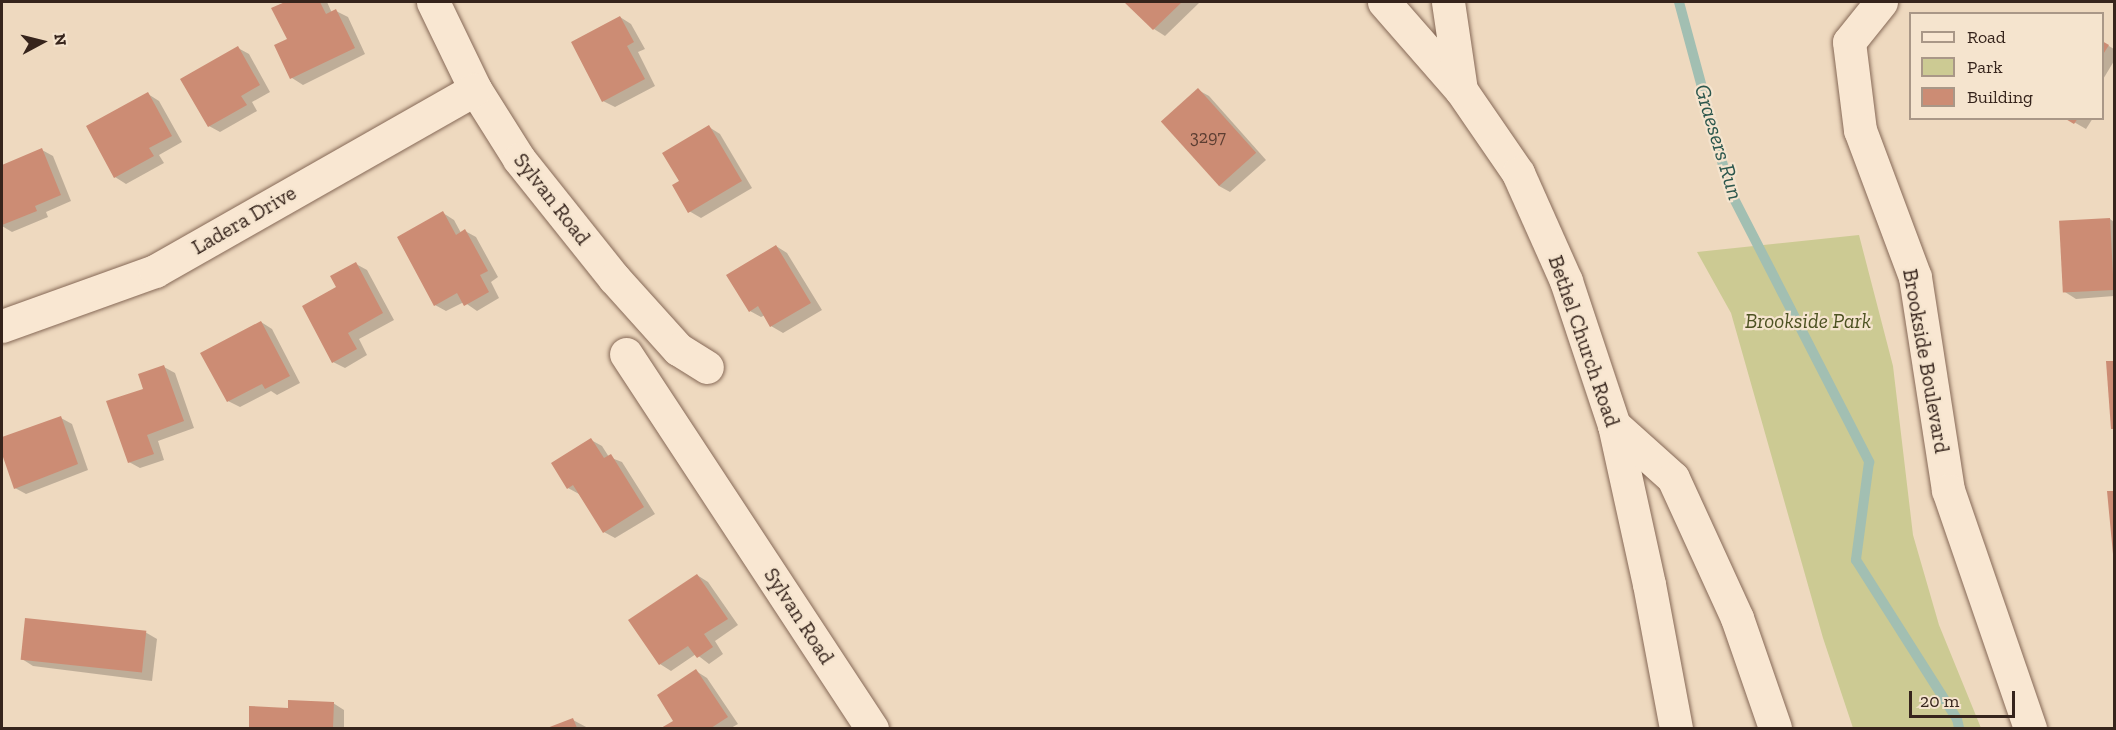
<!DOCTYPE html>
<html>
<head>
<meta charset="utf-8">
<style>
	body { margin:0 }
	#map { position:relative; width:2116px; height:730px; overflow:hidden; background:#eed9bf; font-family:"Zilla Slab",serif }
	div>[style] { position:absolute }
	.green>* { inset:0; background:#ccca93 }
	.shadow>* { inset:0; background:#0003 }
	.stream>* { height:10px; margin:-5px; padding:0 5px; transform-origin:5px; border-radius:5px; background:#a2bfb2 }
	.building>* { inset:0; background:#cc8c74; transform-origin:0 0 }
	.roads { filter:drop-shadow(0 0 2px #866957) drop-shadow(0 0 2px #866957) }
	.minor>* { height:33px; margin:-16.5px; padding:0 16.5px; transform-origin:16.5px; border-radius:16.5px; background:#f9e7d2 }
	span { translate:-50% -50%; white-space:nowrap; text-align:center; line-height:1.15; -webkit-text-stroke:4.5px #f5e4ce; paint-order:stroke }
	.number-label { font-size:18px; color:#5c3e32 }
	.number-label span { -webkit-text-stroke-width:0 }
	.street-label { font-size:21px; color:#36241c }
	.park-label { font-size:21px; color:#4d5222; font-style:italic }
	.water-label { font-size:22px; color:#2b564c; font-style:italic }
	.frame { position:absolute; inset:0; border:3px solid #36241c; pointer-events:none }
	.legend { position:absolute; left:1909px; top:12px; width:195px; height:108px; box-sizing:border-box; background:#f5e4ce; border:2px solid #a99787; margin:0; padding:8px 10px; list-style:none; font-size:18px; color:#36241c }
	.legend li { display:flex; align-items:center; gap:12px; height:30px }
	.legend b { width:30px; border:2px solid #a99787 }
	.north { position:absolute; left:12px; top:12px; width:60px; height:60px; -webkit-text-stroke:4px #f5e4ce; paint-order:stroke; rotate:83deg; font-size:16px; font-weight:700; line-height:24px; text-align:center; color:#36241c }
	.north::after { content:''; display:block; margin:auto; width:21px; height:27px; background:#36241c; clip-path:polygon(50% 0,100% 100%,50% 72%,0 100%) }
	.scale { position:absolute; left:1909px; top:691px; width:106px; height:27px; box-sizing:border-box; border:3px solid #36241c; border-top:0; padding-left:8px; font-size:18px; line-height:21px; white-space:nowrap; color:#36241c; -webkit-text-stroke:4px #f5e4ce; paint-order:stroke }
</style>
</head>
<body>
<div id="map">
	<div class="green">
		<i style="clip-path:polygon(1859px 235px,1893px 366px,1913px 535px,1939px 625px,1981px 728px,1853px 728px,1823px 638px,1731px 313px,1697px 252px)"></i>
	</div>
	<div class="shadow">
		<i style="clip-path:polygon(288px 2px,327px 2px,332px 13px,336px 11px,348px 17px,365px 54px,303px 85px,292px 78px,276px 46px,289px 40px,274px 8px)"></i>
		<i style="clip-path:polygon(1126px 2px,1200px 2px,1165px 36px,1154px 29px)"></i>
		<i style="clip-path:polygon(620px 17px,631px 24px,645px 49px,638px 52px,655px 86px,615px 107px,603px 101px)"></i>
		<i style="clip-path:polygon(2102px 42px,2114px 49px,2114px 61px,2102px 81px)"></i>
		<i style="clip-path:polygon(238px 48px,249px 54px,270px 92px,252px 102px,257px 111px,220px 132px,209px 126px)"></i>
		<i style="clip-path:polygon(1198px 90px,1209px 96px,1266px 160px,1230px 192px,1219px 186px)"></i>
		<i style="clip-path:polygon(148px 94px,159px 101px,182px 142px,159px 155px,164px 163px,126px 184px,115px 177px)"></i>
		<i style="clip-path:polygon(2067px 118px,2093px 118px,2086px 129px)"></i>
		<i style="clip-path:polygon(709px 127px,720px 134px,752px 188px,701px 218px,689px 211px,681px 182px)"></i>
		<i style="clip-path:polygon(42px 150px,53px 156px,71px 201px,46px 212px,48px 217px,12px 232px,2px 226px,2px 167px)"></i>
		<i style="clip-path:polygon(443px 213px,454px 220px,461px 233px,465px 231px,476px 237px,498px 277px,491px 282px,499px 298px,477px 311px,464px 302px,446px 311px,435px 305px)"></i>
		<i style="clip-path:polygon(2110px 219px,2114px 222px,2114px 296px,2076px 299px,2065px 292px)"></i>
		<i style="clip-path:polygon(776px 246px,787px 253px,822px 310px,783px 333px,771px 326px,765px 315px,761px 317px,750px 311px)"></i>
		<i style="clip-path:polygon(356px 264px,367px 270px,394px 320px,359px 339px,367px 355px,345px 368px,333px 362px,338px 288px)"></i>
		<i style="clip-path:polygon(261px 322px,272px 329px,300px 383px,277px 395px,271px 391px,240px 407px,228px 401px)"></i>
		<i style="clip-path:polygon(2108px 362px,2114px 362px,2114px 429px,2112px 428px)"></i>
		<i style="clip-path:polygon(164px 367px,175px 373px,194px 428px,158px 441px,164px 460px,140px 468px,129px 462px)"></i>
		<i style="clip-path:polygon(61px 418px,72px 424px,88px 470px,26px 494px,15px 488px,2px 449px,2px 439px)"></i>
		<i style="clip-path:polygon(591px 440px,602px 446px,609px 457px,622px 462px,655px 514px,615px 538px,604px 532px,579px 494px,568px 488px)"></i>
		<i style="clip-path:polygon(2114px 492px,2114px 555px,2109px 493px)"></i>
		<i style="clip-path:polygon(697px 575px,708px 582px,738px 625px,715px 641px,723px 654px,709px 664px,696px 654px,671px 671px,660px 664px)"></i>
		<i style="clip-path:polygon(145px 632px,157px 639px,152px 681px,33px 666px,22px 659px)"></i>
		<i style="clip-path:polygon(696px 671px,707px 678px,738px 724px,731px 728px,664px 728px,676px 721px)"></i>
		<i style="clip-path:polygon(333px 703px,344px 710px,344px 728px,250px 728px,251px 708px,289px 709px)"></i>
		<i style="clip-path:polygon(573px 720px,588px 728px,551px 728px)"></i>
	</div>
	<div class="stream">
		<i style="left:1679px;top:2px;width:196px;rotate:74.9deg"></i>
		<i style="left:1730px;top:191px;width:305px;rotate:62.8deg"></i>
		<i style="left:1869px;top:462px;width:99px;rotate:97.6deg"></i>
		<i style="left:1856px;top:560px;width:188px;rotate:57.6deg"></i>
		<i style="left:1957px;top:719px;width:9px;rotate:77deg"></i>
	</div>
	<div class="building">
		<i style="clip-path:polygon(285px 2px,320px 2px,326px 14px,336px 9px,355px 48px,290px 79px,274px 45px,287px 39px,271px 8px)"></i>
		<i style="clip-path:polygon(1124px 2px,1182px 2px,1153px 30px)"></i>
		<i style="clip-path:polygon(620px 16px,634px 42px,627px 46px,645px 79px,602px 102px,571px 42px)"></i>
		<i style="clip-path:polygon(2102px 41px,2109px 45px,2102px 56px)"></i>
		<i style="clip-path:polygon(238px 46px,260px 85px,241px 96px,247px 105px,208px 127px,180px 79px)"></i>
		<i style="left:1198px;top:88px;width:87px;height:50px;rotate:48deg"></i>
		<i style="clip-path:polygon(148px 92px,172px 136px,149px 148px,154px 156px,114px 178px,86px 126px)"></i>
		<i style="clip-path:polygon(2064px 118px,2078px 118px,2074px 124px)"></i>
		<i style="clip-path:polygon(709px 125px,742px 181px,688px 213px,672px 185px,679px 181px,662px 153px)"></i>
		<i style="clip-path:polygon(42px 148px,61px 195px,35px 206px,37px 211px,2px 225px,2px 165px)"></i>
		<i style="clip-path:polygon(443px 211px,456px 235px,465px 229px,488px 271px,480px 275px,489px 292px,464px 306px,457px 293px,434px 306px,397px 237px)"></i>
		<i style="left:2110px;top:218px;width:72px;height:51px;rotate:87deg"></i>
		<i style="clip-path:polygon(776px 245px,811px 303px,770px 327px,758px 306px,749px 312px,726px 275px)"></i>
		<i style="clip-path:polygon(356px 262px,383px 313px,348px 333px,357px 349px,332px 363px,302px 306px,336px 287px,330px 276px)"></i>
		<i style="clip-path:polygon(261px 321px,290px 376px,265px 389px,262px 384px,227px 402px,200px 353px)"></i>
		<i style="clip-path:polygon(2106px 361px,2114px 361px,2114px 429px,2111px 429px)"></i>
		<i style="clip-path:polygon(164px 365px,184px 421px,147px 435px,154px 454px,128px 463px,106px 401px,143px 389px,138px 374px)"></i>
		<i style="clip-path:polygon(61px 416px,78px 464px,14px 489px,2px 454px,2px 437px)"></i>
		<i style="clip-path:polygon(591px 438px,604px 458px,611px 454px,644px 507px,603px 533px,573px 485px,567px 489px,551px 463px)"></i>
		<i style="clip-path:polygon(2107px 491px,2114px 491px,2114px 554px,2113px 554px)"></i>
		<i style="clip-path:polygon(697px 574px,728px 619px,704px 634px,713px 647px,697px 658px,688px 646px,659px 665px,628px 620px)"></i>
		<i style="left:25px;top:618px;width:122px;height:42px;rotate:6deg"></i>
		<i style="clip-path:polygon(696px 669px,728px 717px,711px 728px,661px 728px,673px 721px,657px 695px)"></i>
		<i style="clip-path:polygon(288px 700px,334px 702px,333px 728px,249px 728px,249px 706px,288px 708px)"></i>
		<i style="clip-path:polygon(573px 718px,577px 728px,547px 728px)"></i>
	</div>
	<div class="roads">
		<div class="minor">
			<i style="left:433px;top:2px;width:97px;rotate:64.2deg"></i>
			<i style="left:475px;top:89px;width:83px;rotate:57.8deg"></i>
			<i style="left:519px;top:159px;width:152px;rotate:51.4deg"></i>
			<i style="left:614px;top:278px;width:96px;rotate:48deg"></i>
			<i style="left:678px;top:349px;width:34px;rotate:32deg"></i>
			<i style="left:1384px;top:2px;width:117px;rotate:48.8deg"></i>
			<i style="left:1461px;top:90px;width:101px;rotate:55.5deg"></i>
			<i style="left:1518px;top:173px;width:118px;rotate:66deg"></i>
			<i style="left:1566px;top:281px;width:152px;rotate:71.6deg"></i>
			<i style="left:1614px;top:425px;width:163px;rotate:77.6deg"></i>
			<i style="left:1649px;top:584px;width:147px;rotate:79.4deg"></i>
			<i style="left:1448px;top:2px;width:89px;rotate:81.6deg"></i>
			<i style="left:1881px;top:2px;width:51px;rotate:128.7deg"></i>
			<i style="left:1849px;top:42px;width:89px;rotate:82.9deg"></i>
			<i style="left:1860px;top:130px;width:157px;rotate:69.5deg"></i>
			<i style="left:1915px;top:277px;width:216px;rotate:81.2deg"></i>
			<i style="left:1948px;top:490px;width:252px;rotate:71deg"></i>
			<i style="left:2px;top:326px;width:163px;rotate:-19.8deg"></i>
			<i style="left:155px;top:271px;width:368px;rotate:-29.6deg"></i>
			<i style="left:626px;top:354px;width:448px;rotate:56.7deg"></i>
			<i style="left:1614px;top:425px;width:79px;rotate:41.9deg"></i>
			<i style="left:1673px;top:478px;width:154px;rotate:65.4deg"></i>
			<i style="left:1737px;top:618px;width:116px;rotate:70.9deg"></i>
		</div>
	</div>
	<div class="number-label">
		<span style="left:1208px;top:137px">3297</span>
	</div>
	<div class="street-label">
		<span style="left:552px;top:199px;rotate:52deg">Sylvan Road</span>
		<span style="left:244px;top:220px;rotate:-30deg">Ladera Drive</span>
		<span style="left:1584px;top:341px;rotate:71deg">Bethel Church Road</span>
		<span style="left:1926px;top:361px;rotate:80deg">Brookside Boulevard</span>
		<span style="left:799px;top:616px;rotate:57deg">Sylvan Road</span>
	</div>
	<div class="park-label">
		<span style="left:1808px;top:321px">Brookside Park</span>
	</div>
	<div class="water-label">
		<span style="left:1719px;top:142px;rotate:73deg">Graesers Run</span>
	</div>
	<div class="frame"></div>
	<ul class="legend">
	<li><b style="height:8px;background:#f9e7d2"></b>Road</li>
	<li><b style="height:16px;background:#ccca93"></b>Park</li>
	<li><b style="height:16px;background:#cc8c74"></b>Building</li>
	</ul>
	<div class="north">N</div>
	<div class="scale">20 m</div>
</div>
</body>
</html>
